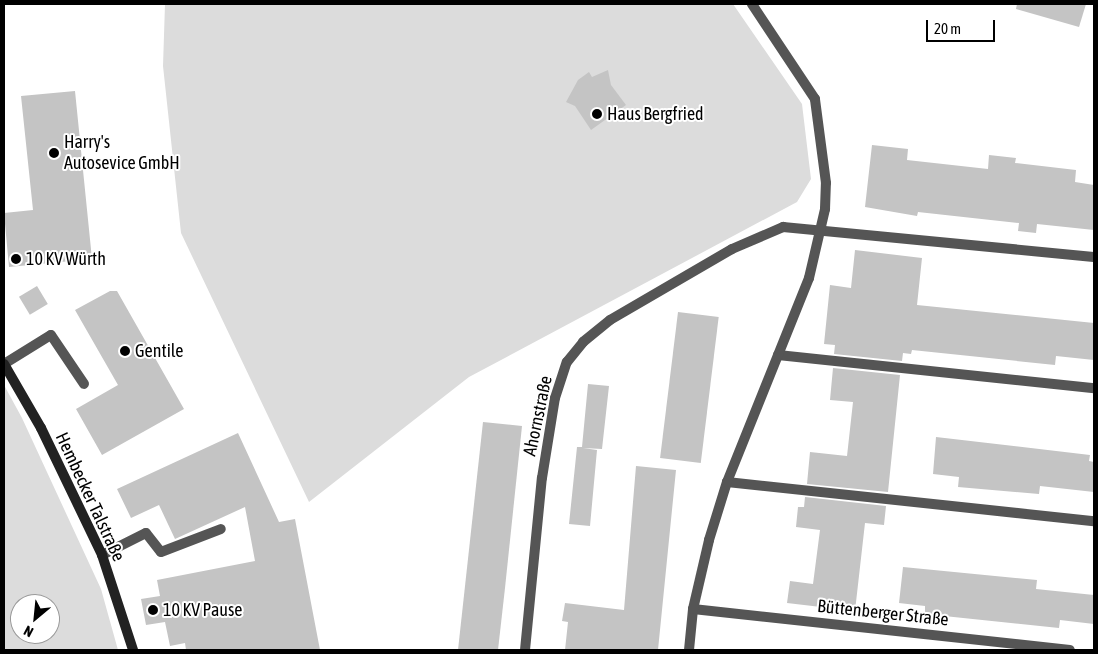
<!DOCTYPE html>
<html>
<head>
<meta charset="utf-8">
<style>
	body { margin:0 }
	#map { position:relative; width:1098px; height:654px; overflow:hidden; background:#fff; font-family:"Asap Condensed",sans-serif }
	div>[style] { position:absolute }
	.green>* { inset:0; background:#dcdcdc }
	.building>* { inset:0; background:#c4c4c4; transform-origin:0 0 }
	.lane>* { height:10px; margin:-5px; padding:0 5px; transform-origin:5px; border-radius:5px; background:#555 }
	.street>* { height:10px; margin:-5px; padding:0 5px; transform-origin:5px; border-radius:5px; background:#555 }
	.secondary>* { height:10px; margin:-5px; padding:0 5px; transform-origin:5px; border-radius:5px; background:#222 }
	.dots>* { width:14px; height:14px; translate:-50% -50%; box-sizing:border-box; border:2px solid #fff; border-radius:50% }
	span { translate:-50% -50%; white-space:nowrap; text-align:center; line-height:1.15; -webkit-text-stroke:4px #fff; paint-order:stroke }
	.poi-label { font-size:18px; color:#000 }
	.left { translate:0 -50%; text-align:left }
	.street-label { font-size:18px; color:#000 }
	.frame { position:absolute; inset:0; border:5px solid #000; pointer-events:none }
	.north { position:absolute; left:10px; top:594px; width:50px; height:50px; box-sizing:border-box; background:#fff; border:1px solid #999; border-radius:50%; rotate:208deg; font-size:14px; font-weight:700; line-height:20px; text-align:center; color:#000 }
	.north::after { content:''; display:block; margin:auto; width:18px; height:22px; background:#000; clip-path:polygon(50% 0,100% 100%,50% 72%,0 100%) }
	.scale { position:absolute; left:926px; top:20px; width:69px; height:22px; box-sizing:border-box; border:2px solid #000; border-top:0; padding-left:6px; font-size:15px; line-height:18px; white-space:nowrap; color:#000; -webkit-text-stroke:4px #fff; paint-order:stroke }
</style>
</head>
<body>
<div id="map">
	<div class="green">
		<i style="clip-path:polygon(165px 4px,733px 4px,802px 104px,811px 179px,797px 202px,469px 377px,309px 502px,181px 233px,163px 66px)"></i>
		<i style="clip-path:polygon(evenodd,4px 385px,22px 418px,101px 589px,118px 650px,4px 650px,4px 385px,20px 604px,50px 604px,50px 634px,20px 634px,20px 604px)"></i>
	</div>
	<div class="building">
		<i style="clip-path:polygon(1017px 4px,1086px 4px,1079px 27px,1016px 9px)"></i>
		<i style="clip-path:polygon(608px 70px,611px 85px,626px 105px,591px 130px,575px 106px,566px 102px,578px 80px,589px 72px,592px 77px)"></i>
		<i style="clip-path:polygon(75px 91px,92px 259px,9px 267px,4px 213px,33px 210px,21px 96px)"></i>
		<i style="clip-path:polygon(872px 145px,908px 149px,907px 160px,988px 169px,989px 155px,1016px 158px,1015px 163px,1076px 170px,1075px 182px,1094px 185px,1094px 230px,1037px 224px,1036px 233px,1018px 231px,1019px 223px,918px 212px,917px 216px,865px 207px)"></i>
		<i style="clip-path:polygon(855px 250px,922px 258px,917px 305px,1094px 323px,1094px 360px,1056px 356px,1055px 365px,912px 350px,911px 354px,903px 353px,902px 361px,834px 354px,835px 345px,824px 344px,830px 285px,851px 288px)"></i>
		<i style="left:37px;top:286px;width:21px;height:21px;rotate:59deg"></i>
		<i style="clip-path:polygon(110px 291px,117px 291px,184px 409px,102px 455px,76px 409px,118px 385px,75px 310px)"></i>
		<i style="left:678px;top:312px;width:41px;height:147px;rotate:7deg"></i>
		<i style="clip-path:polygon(833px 368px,900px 375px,888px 492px,807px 484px,810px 452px,847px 456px,853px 402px,830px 400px)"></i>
		<i style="clip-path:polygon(588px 384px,609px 386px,602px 449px,583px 448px,597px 450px,590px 526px,569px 524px,577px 447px,582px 447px)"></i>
		<i style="clip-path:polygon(483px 422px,522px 426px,505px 588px,498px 650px,458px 650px)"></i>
		<i style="clip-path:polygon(238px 433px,279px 522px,295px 519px,320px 650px,186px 650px,185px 643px,170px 646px,165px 622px,146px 625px,141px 599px,160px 596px,157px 580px,255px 561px,245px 507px,175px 539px,159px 505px,131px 518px,117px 489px)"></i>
		<i style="clip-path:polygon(936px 437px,1090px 455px,1089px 461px,1094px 462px,1094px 492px,1040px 486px,1039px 494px,958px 487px,959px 477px,933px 474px)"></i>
		<i style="clip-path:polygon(636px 466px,676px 470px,658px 650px,565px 650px,568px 622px,562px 621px,565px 603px,624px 610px)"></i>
		<i style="clip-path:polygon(805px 497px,886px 506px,884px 525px,865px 523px,855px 611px,787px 603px,790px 581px,813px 584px,820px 530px,796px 527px,798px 507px,804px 507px)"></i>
		<i style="clip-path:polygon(903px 567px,1037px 580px,1036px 589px,1094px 595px,1094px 624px,1060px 620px,1059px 628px,925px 614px,925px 606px,899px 603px)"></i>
	</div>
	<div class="lane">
		<i style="left:4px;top:364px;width:55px;rotate:-31.7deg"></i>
		<i style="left:51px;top:335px;width:59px;rotate:56deg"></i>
		<i style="left:102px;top:555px;width:49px;rotate:-26.6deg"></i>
		<i style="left:146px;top:533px;width:24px;rotate:52deg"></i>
		<i style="left:161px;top:552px;width:64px;rotate:-21deg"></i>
	</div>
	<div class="street">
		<i style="left:778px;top:355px;width:318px;rotate:6deg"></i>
		<i style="left:727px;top:482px;width:369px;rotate:6.1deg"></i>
		<i style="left:693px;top:609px;width:379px;rotate:6.2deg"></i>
		<i style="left:525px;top:650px;width:173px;rotate:-84.4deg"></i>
		<i style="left:542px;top:478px;width:81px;rotate:-80.8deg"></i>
		<i style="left:555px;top:398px;width:38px;rotate:-72deg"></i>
		<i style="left:567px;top:362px;width:26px;rotate:-51deg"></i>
		<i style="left:583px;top:342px;width:35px;rotate:-39deg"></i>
		<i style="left:610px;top:320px;width:141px;rotate:-30.2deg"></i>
		<i style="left:732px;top:249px;width:56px;rotate:-23.3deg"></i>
		<i style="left:783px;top:227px;width:312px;rotate:5.5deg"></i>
		<i style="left:689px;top:650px;width:41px;rotate:-84.4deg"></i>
		<i style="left:693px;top:609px;width:71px;rotate:-76.9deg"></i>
		<i style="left:709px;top:540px;width:61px;rotate:-72.8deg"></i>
		<i style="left:727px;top:482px;width:220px;rotate:-68.1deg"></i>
		<i style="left:809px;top:278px;width:71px;rotate:-76.9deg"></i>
		<i style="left:825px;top:209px;width:26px;rotate:-88deg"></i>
		<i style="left:826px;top:183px;width:85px;rotate:-97.5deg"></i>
		<i style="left:815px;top:99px;width:114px;rotate:-123.6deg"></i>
	</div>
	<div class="secondary">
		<i style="left:4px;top:364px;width:74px;rotate:60deg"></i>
		<i style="left:41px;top:428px;width:141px;rotate:64.3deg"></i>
		<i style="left:102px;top:555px;width:100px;rotate:71.9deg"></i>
	</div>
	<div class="dots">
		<i style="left:597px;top:114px;background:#000"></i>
		<i style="left:54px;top:153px;background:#000"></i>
		<i style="left:16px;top:259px;background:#000"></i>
		<i style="left:125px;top:351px;background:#000"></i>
		<i style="left:153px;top:610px;background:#000"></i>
	</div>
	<div class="poi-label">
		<span class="left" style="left:607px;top:114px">Haus Bergfried</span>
		<span class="left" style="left:64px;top:153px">Harry's<br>Autosevice GmbH</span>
		<span class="left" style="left:26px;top:259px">10 KV Würth</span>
		<span class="left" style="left:135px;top:351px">Gentile</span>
		<span class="left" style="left:163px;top:610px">10 KV Pause</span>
	</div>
	<div class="street-label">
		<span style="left:538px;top:416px;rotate:-78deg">Ahornstraße</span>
		<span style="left:90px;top:497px;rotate:65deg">Hembecker Talstraße</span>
		<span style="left:883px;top:613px;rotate:6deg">Büttenberger Straße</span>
	</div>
	<div class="frame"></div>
	<div class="north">N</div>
	<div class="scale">20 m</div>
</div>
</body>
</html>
